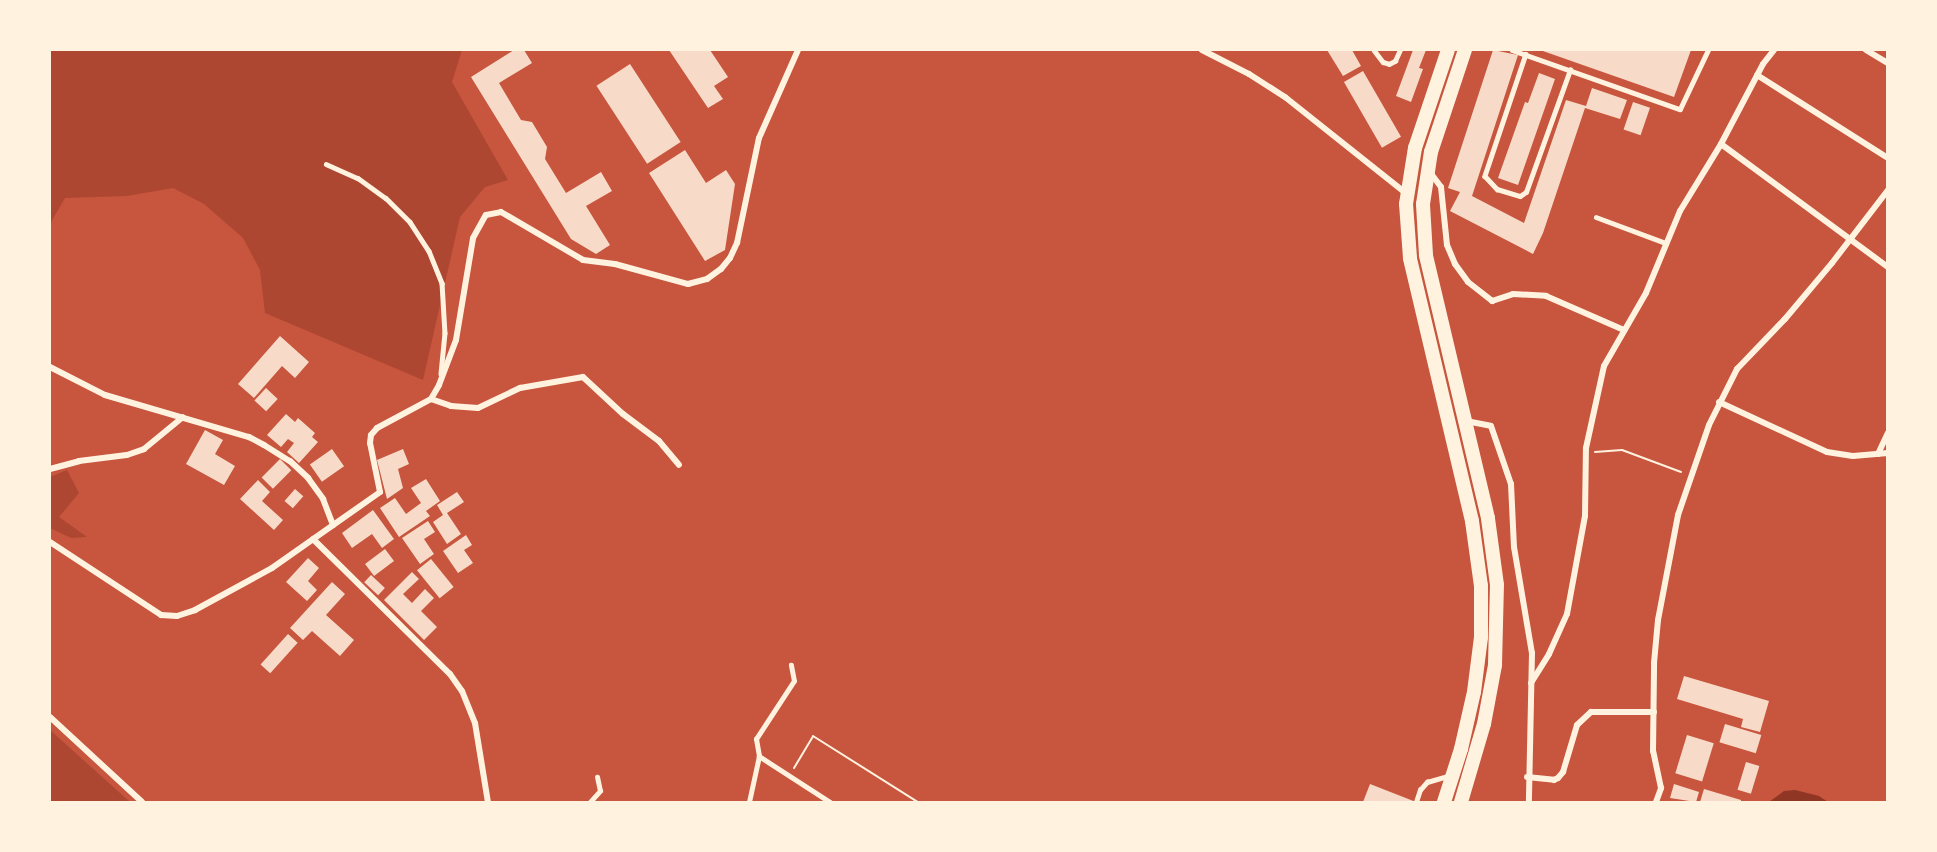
<!DOCTYPE html>
<html>
<head>
<meta charset="utf-8">
<style>
	body { margin:0 }
	#map { position:relative; width:1937px; height:852px; overflow:hidden; background:#c8553d; font-family:Ubuntu,sans-serif }
	div>[style] { position:absolute }
	.green>* { inset:0; background:#ae4732 }
	.water>* { inset:0; background:#8f3625 }
	.building>* { inset:0; background:#f7dbc8; transform-origin:0 0 }
	.path>* { height:2px; margin:-1px; padding:0 1px; transform-origin:1px; border-radius:1px; background:#fff3e0 }
	.service>* { height:4.5px; margin:-2.25px; padding:0 2.25px; transform-origin:2.25px; border-radius:2.25px; background:#fff3e0 }
	.minor>* { height:6px; margin:-3px; padding:0 3px; transform-origin:3px; border-radius:3px; background:#fff3e0 }
	.primary>* { height:14px; margin:-7px; padding:0 7px; transform-origin:7px; border-radius:7px; background:#fff3e0 }
	span { translate:-50% -50%; white-space:nowrap; text-align:center; line-height:1.15; -webkit-text-stroke:6px #fff3e0; paint-order:stroke }
	.frame { position:absolute; inset:0; border:51px solid #fff3e0; pointer-events:none }
</style>
</head>
<body>
<div id="map">
	<div class="green">
		<i style="clip-path:polygon(50px 50px,462px 50px,452px 82px,508px 180px,485px 187px,460px 217px,423px 380px,265px 313px,260px 270px,243px 238px,204px 204px,173px 188px,127px 196px,65px 198px,50px 224px)"></i>
		<i style="clip-path:polygon(67px 470px,79px 493px,59px 517px,87px 537px,71px 538px,50px 528px,50px 477px)"></i>
		<i style="clip-path:polygon(50px 730px,130px 802px,50px 802px)"></i>
	</div>
	<div class="water">
		<i style="clip-path:polygon(1795px 790px,1819px 796px,1828px 802px,1769px 802px,1784px 791px)"></i>
	</div>
	<div class="building">
		<i style="clip-path:polygon(514px 50px,524px 50px,532px 63px,499px 83px,521px 120px,532px 122px,547px 147px,545px 159px,566px 193px,601px 172px,612px 191px,586px 206px,610px 245px,596px 254px,571px 239px,471px 77px)"></i>
		<i style="clip-path:polygon(669px 50px,710px 50px,728px 77px,714px 86px,723px 99px,708px 108px)"></i>
		<i style="clip-path:polygon(1327px 50px,1352px 50px,1361px 66px,1343px 76px)"></i>
		<i style="clip-path:polygon(1413px 50px,1426px 50px,1419px 68px,1423px 69px,1411px 102px,1396px 96px)"></i>
		<i style="clip-path:polygon(1493px 50px,1518px 55px,1472px 196px,1524px 223px,1566px 100px,1586px 106px,1592px 88px,1627px 100px,1620px 119px,1585px 108px,1543px 233px,1533px 254px,1450px 211px,1460px 192px,1448px 188px)"></i>
		<i style="clip-path:polygon(1540px 50px,1691px 50px,1674px 97px)"></i>
		<i style="left:630px;top:64px;width:93px;height:40px;rotate:57deg"></i>
		<i style="left:1363px;top:71px;width:76px;height:22px;rotate:60deg"></i>
		<i style="clip-path:polygon(1539px 73px,1555px 79px,1518px 185px,1498px 178px,1525px 102px,1528px 103px)"></i>
		<i style="left:1633px;top:102px;width:18px;height:29px;rotate:19deg"></i>
		<i style="clip-path:polygon(685px 150px,706px 183px,726px 170px,735px 184px,725px 250px,705px 261px,649px 173px)"></i>
		<i style="clip-path:polygon(280px 336px,309px 362px,295px 378px,282px 366px,254px 398px,238px 384px)"></i>
		<i style="left:266px;top:388px;width:16px;height:17px;rotate:43deg"></i>
		<i style="clip-path:polygon(286px 414px,295px 422px,298px 418px,315px 433px,312px 437px,318px 442px,299px 463px,287px 452px,294px 443px,288px 439px,281px 447px,267px 435px)"></i>
		<i style="clip-path:polygon(205px 430px,223px 440px,215px 454px,235px 466px,224px 485px,186px 464px)"></i>
		<i style="left:332px;top:449px;width:21px;height:27px;rotate:55deg"></i>
		<i style="clip-path:polygon(403px 449px,409px 464px,398px 469px,403px 488px,387px 499px,377px 460px)"></i>
		<i style="left:280px;top:459px;width:16px;height:26px;rotate:45deg"></i>
		<i style="clip-path:polygon(426px 479px,440px 501px,426px 511px,430px 516px,399px 537px,380px 508px,395px 498px,406px 514px,421px 503px,411px 488px)"></i>
		<i style="clip-path:polygon(258px 480px,270px 492px,262px 501px,283px 520px,274px 530px,240px 499px)"></i>
		<i style="left:295px;top:489px;width:11px;height:16px;rotate:41deg"></i>
		<i style="clip-path:polygon(457px 492px,464px 502px,447px 513px,461px 534px,447px 544px,433px 522px,443px 515px,437px 505px)"></i>
		<i style="clip-path:polygon(373px 510px,394px 539px,382px 548px,372px 534px,352px 548px,342px 533px)"></i>
		<i style="clip-path:polygon(428px 521px,435px 532px,424px 539px,434px 554px,420px 564px,402px 538px)"></i>
		<i style="clip-path:polygon(466px 535px,472px 545px,464px 550px,473px 563px,458px 573px,443px 551px)"></i>
		<i style="left:385px;top:549px;width:15px;height:25px;rotate:53deg"></i>
		<i style="clip-path:polygon(308px 558px,319px 568px,308px 581px,317px 590px,307px 601px,286px 582px)"></i>
		<i style="left:431px;top:559px;width:36px;height:18px;rotate:51deg"></i>
		<i style="clip-path:polygon(412px 572px,419px 579px,403px 594px,412px 603px,425px 589px,434px 598px,421px 611px,437px 627px,424px 640px,384px 600px)"></i>
		<i style="left:371px;top:575px;width:19px;height:10px;rotate:43deg"></i>
		<i style="clip-path:polygon(332px 582px,345px 594px,326px 615px,354px 640px,340px 656px,312px 631px,303px 640px,290px 628px)"></i>
		<i style="left:288px;top:634px;width:13px;height:41px;rotate:42deg"></i>
		<i style="clip-path:polygon(1684px 676px,1769px 701px,1760px 732px,1741px 727px,1743px 719px,1677px 699px)"></i>
		<i style="left:1725px;top:724px;width:38px;height:19px;rotate:17deg"></i>
		<i style="left:1687px;top:735px;width:28px;height:40px;rotate:17deg"></i>
		<i style="left:1746px;top:762px;width:14px;height:29px;rotate:17deg"></i>
		<i style="clip-path:polygon(1370px 784px,1416px 802px,1363px 802px)"></i>
		<i style="clip-path:polygon(1674px 784px,1699px 792px,1696px 802px,1670px 798px)"></i>
		<i style="clip-path:polygon(1704px 789px,1741px 800px,1741px 802px,1700px 802px)"></i>
	</div>
	<div class="path">
		<i style="left:1595px;top:452px;width:27px;rotate:-4deg"></i>
		<i style="left:1622px;top:450px;width:63px;rotate:20.4deg"></i>
		<i style="left:794px;top:768px;width:37px;rotate:-59deg"></i>
		<i style="left:813px;top:736px;width:124px;rotate:32.2deg"></i>
	</div>
	<div class="service">
		<i style="left:1374px;top:50px;width:15px;rotate:53deg"></i>
		<i style="left:1383px;top:62px;width:6px;rotate:18deg"></i>
		<i style="left:1389px;top:64px;width:7px;rotate:-27deg"></i>
		<i style="left:1395px;top:61px;width:12px;rotate:-66deg"></i>
		<i style="left:1512px;top:50px;width:178px;rotate:19.4deg"></i>
		<i style="left:1680px;top:109px;width:65px;rotate:-64.6deg"></i>
		<i style="left:1526px;top:54px;width:129px;rotate:108.6deg"></i>
		<i style="left:1485px;top:176px;width:18px;rotate:47deg"></i>
		<i style="left:1497px;top:189px;width:24px;rotate:17deg"></i>
		<i style="left:1520px;top:196px;width:7px;rotate:-34deg"></i>
		<i style="left:1526px;top:192px;width:130px;rotate:-70.2deg"></i>
		<i style="left:326px;top:164px;width:35px;rotate:24deg"></i>
		<i style="left:358px;top:178px;width:34px;rotate:36deg"></i>
		<i style="left:386px;top:198px;width:34px;rotate:45deg"></i>
		<i style="left:410px;top:222px;width:35px;rotate:57deg"></i>
		<i style="left:429px;top:251px;width:35px;rotate:68deg"></i>
		<i style="left:442px;top:283px;width:50px;rotate:86.6deg"></i>
		<i style="left:445px;top:333px;width:41px;rotate:95.6deg"></i>
		<i style="left:1596px;top:217px;width:75px;rotate:20.4deg"></i>
		<i style="left:759px;top:756px;width:85px;rotate:32.9deg"></i>
		<i style="left:590px;top:802px;width:15px;rotate:-48deg"></i>
		<i style="left:600px;top:791px;width:14px;rotate:-102deg"></i>
		<i style="left:749px;top:802px;width:47px;rotate:-77.7deg"></i>
		<i style="left:759px;top:756px;width:17px;rotate:-100deg"></i>
		<i style="left:756px;top:739px;width:69px;rotate:-56.8deg"></i>
		<i style="left:794px;top:681px;width:16px;rotate:-101deg"></i>
		<i style="left:1416px;top:802px;width:13px;rotate:-72deg"></i>
		<i style="left:1420px;top:790px;width:11px;rotate:-49deg"></i>
		<i style="left:1427px;top:782px;width:25px;rotate:-16deg"></i>
	</div>
	<div class="minor">
		<i style="left:1202px;top:50px;width:53px;rotate:27.1deg"></i>
		<i style="left:1249px;top:74px;width:43px;rotate:32.6deg"></i>
		<i style="left:1285px;top:97px;width:156px;rotate:38.5deg"></i>
		<i style="left:1866px;top:50px;width:26px;rotate:31deg"></i>
		<i style="left:1757px;top:75px;width:155px;rotate:32.4deg"></i>
		<i style="left:1721px;top:144px;width:207px;rotate:36.4deg"></i>
		<i style="left:1429px;top:171px;width:20px;rotate:53deg"></i>
		<i style="left:1441px;top:187px;width:58px;rotate:84.1deg"></i>
		<i style="left:1447px;top:245px;width:21px;rotate:67deg"></i>
		<i style="left:1455px;top:264px;width:22px;rotate:54deg"></i>
		<i style="left:1468px;top:282px;width:31px;rotate:38deg"></i>
		<i style="left:1492px;top:301px;width:22px;rotate:-18deg"></i>
		<i style="left:1513px;top:294px;width:33px;rotate:3deg"></i>
		<i style="left:1546px;top:296px;width:85px;rotate:23.6deg"></i>
		<i style="left:50px;top:367px;width:62px;rotate:27deg"></i>
		<i style="left:105px;top:395px;width:150px;rotate:16.3deg"></i>
		<i style="left:249px;top:437px;width:17px;rotate:28deg"></i>
		<i style="left:264px;top:445px;width:31px;rotate:32deg"></i>
		<i style="left:290px;top:461px;width:25px;rotate:43deg"></i>
		<i style="left:308px;top:478px;width:26px;rotate:54deg"></i>
		<i style="left:323px;top:499px;width:28px;rotate:69deg"></i>
		<i style="left:431px;top:399px;width:21px;rotate:19deg"></i>
		<i style="left:451px;top:406px;width:27px;rotate:4deg"></i>
		<i style="left:478px;top:408px;width:47px;rotate:-25.5deg"></i>
		<i style="left:520px;top:388px;width:64px;rotate:-9.9deg"></i>
		<i style="left:583px;top:377px;width:54px;rotate:42.8deg"></i>
		<i style="left:623px;top:414px;width:45px;rotate:36.9deg"></i>
		<i style="left:659px;top:441px;width:31px;rotate:50deg"></i>
		<i style="left:1719px;top:402px;width:119px;rotate:24.8deg"></i>
		<i style="left:1827px;top:452px;width:26px;rotate:9deg"></i>
		<i style="left:1853px;top:456px;width:35px;rotate:-5deg"></i>
		<i style="left:1466px;top:421px;width:25px;rotate:11deg"></i>
		<i style="left:1491px;top:426px;width:61px;rotate:71deg"></i>
		<i style="left:1511px;top:484px;width:63px;rotate:87.3deg"></i>
		<i style="left:1514px;top:547px;width:108px;rotate:80.4deg"></i>
		<i style="left:1532px;top:653px;width:149px;rotate:91.2deg"></i>
		<i style="left:1878px;top:454px;width:23px;rotate:-65deg"></i>
		<i style="left:50px;top:469px;width:30px;rotate:-15deg"></i>
		<i style="left:79px;top:461px;width:48px;rotate:-7.1deg"></i>
		<i style="left:127px;top:455px;width:18px;rotate:-19deg"></i>
		<i style="left:144px;top:449px;width:50px;rotate:-39.4deg"></i>
		<i style="left:313px;top:539px;width:192px;rotate:44.6deg"></i>
		<i style="left:450px;top:674px;width:21px;rotate:55deg"></i>
		<i style="left:462px;top:691px;width:35px;rotate:68deg"></i>
		<i style="left:475px;top:723px;width:80px;rotate:80.7deg"></i>
		<i style="left:50px;top:542px;width:133px;rotate:33.3deg"></i>
		<i style="left:161px;top:615px;width:16px;rotate:4deg"></i>
		<i style="left:177px;top:616px;width:19px;rotate:-18deg"></i>
		<i style="left:195px;top:610px;width:88px;rotate:-28.6deg"></i>
		<i style="left:272px;top:568px;width:132px;rotate:-35.1deg"></i>
		<i style="left:380px;top:492px;width:50px;rotate:-101.5deg"></i>
		<i style="left:370px;top:443px;width:8px;rotate:-83deg"></i>
		<i style="left:371px;top:435px;width:9px;rotate:-49deg"></i>
		<i style="left:377px;top:428px;width:61px;rotate:-28.2deg"></i>
		<i style="left:431px;top:399px;width:16px;rotate:-60deg"></i>
		<i style="left:439px;top:385px;width:48px;rotate:-69.3deg"></i>
		<i style="left:456px;top:340px;width:103px;rotate:-80.5deg"></i>
		<i style="left:473px;top:238px;width:26px;rotate:-61deg"></i>
		<i style="left:486px;top:215px;width:15px;rotate:-11deg"></i>
		<i style="left:501px;top:212px;width:95px;rotate:30.3deg"></i>
		<i style="left:583px;top:260px;width:32px;rotate:7deg"></i>
		<i style="left:615px;top:264px;width:76px;rotate:15.3deg"></i>
		<i style="left:688px;top:284px;width:20px;rotate:-15deg"></i>
		<i style="left:707px;top:279px;width:17px;rotate:-36deg"></i>
		<i style="left:721px;top:269px;width:14px;rotate:-51deg"></i>
		<i style="left:730px;top:258px;width:17px;rotate:-65deg"></i>
		<i style="left:737px;top:243px;width:107px;rotate:-78.2deg"></i>
		<i style="left:759px;top:138px;width:96px;rotate:-66.1deg"></i>
		<i style="left:1531px;top:683px;width:34px;rotate:-58deg"></i>
		<i style="left:1549px;top:654px;width:44px;rotate:-65.8deg"></i>
		<i style="left:1567px;top:614px;width:100px;rotate:-79.6deg"></i>
		<i style="left:1585px;top:516px;width:68px;rotate:-89.2deg"></i>
		<i style="left:1586px;top:448px;width:84px;rotate:-77.6deg"></i>
		<i style="left:1604px;top:366px;width:84px;rotate:-60.1deg"></i>
		<i style="left:1646px;top:293px;width:89px;rotate:-67.5deg"></i>
		<i style="left:1680px;top:211px;width:79px;rotate:-58.5deg"></i>
		<i style="left:1721px;top:144px;width:90px;rotate:-62.3deg"></i>
		<i style="left:1763px;top:64px;width:18px;rotate:-52deg"></i>
		<i style="left:50px;top:717px;width:125px;rotate:42.7deg"></i>
		<i style="left:1527px;top:777px;width:27px;rotate:6deg"></i>
		<i style="left:1554px;top:780px;width:4px;rotate:-27deg"></i>
		<i style="left:1558px;top:778px;width:8px;rotate:-50deg"></i>
		<i style="left:1563px;top:772px;width:49px;rotate:-73.4deg"></i>
		<i style="left:1577px;top:725px;width:19px;rotate:-43deg"></i>
		<i style="left:1591px;top:712px;width:63px"></i>
		<i style="left:1656px;top:802px;width:15px;rotate:-70deg"></i>
		<i style="left:1661px;top:788px;width:38px;rotate:-102deg"></i>
		<i style="left:1653px;top:751px;width:88px;rotate:-89.3deg"></i>
		<i style="left:1654px;top:663px;width:43px;rotate:-84.7deg"></i>
		<i style="left:1658px;top:620px;width:107px;rotate:-79.2deg"></i>
		<i style="left:1678px;top:515px;width:95px;rotate:-71deg"></i>
		<i style="left:1709px;top:425px;width:63px;rotate:-63.4deg"></i>
		<i style="left:1737px;top:369px;width:69px;rotate:-46.2deg"></i>
		<i style="left:1785px;top:319px;width:73px;rotate:-50deg"></i>
		<i style="left:1832px;top:263px;width:92px;rotate:-52.5deg"></i>
	</div>
	<div class="primary">
		<i style="left:1444px;top:802px;width:56px;rotate:-72.2deg"></i>
		<i style="left:1461px;top:749px;width:58px;rotate:-77.2deg"></i>
		<i style="left:1474px;top:692px;width:55px;rotate:-82.7deg"></i>
		<i style="left:1481px;top:637px;width:51px;rotate:-90deg"></i>
		<i style="left:1481px;top:586px;width:66px;rotate:-97.9deg"></i>
		<i style="left:1472px;top:521px;width:270px;rotate:-103.3deg"></i>
		<i style="left:1410px;top:258px;width:54px;rotate:-94.2deg"></i>
		<i style="left:1406px;top:204px;width:57px;rotate:-80.9deg"></i>
		<i style="left:1415px;top:148px;width:103px;rotate:-71.4deg"></i>
		<i style="left:1461px;top:802px;width:81px;rotate:-73.6deg"></i>
		<i style="left:1484px;top:724px;width:60px;rotate:-79.4deg"></i>
		<i style="left:1495px;top:665px;width:80px;rotate:-88.6deg"></i>
		<i style="left:1497px;top:585px;width:68px;rotate:-97.7deg"></i>
		<i style="left:1488px;top:518px;width:270px;rotate:-103.3deg"></i>
		<i style="left:1426px;top:255px;width:51px;rotate:-93.4deg"></i>
		<i style="left:1423px;top:204px;width:53px;rotate:-81.3deg"></i>
		<i style="left:1431px;top:152px;width:108px;rotate:-71.6deg"></i>
	</div>
	<div class="frame"></div>
</div>
</body>
</html>
